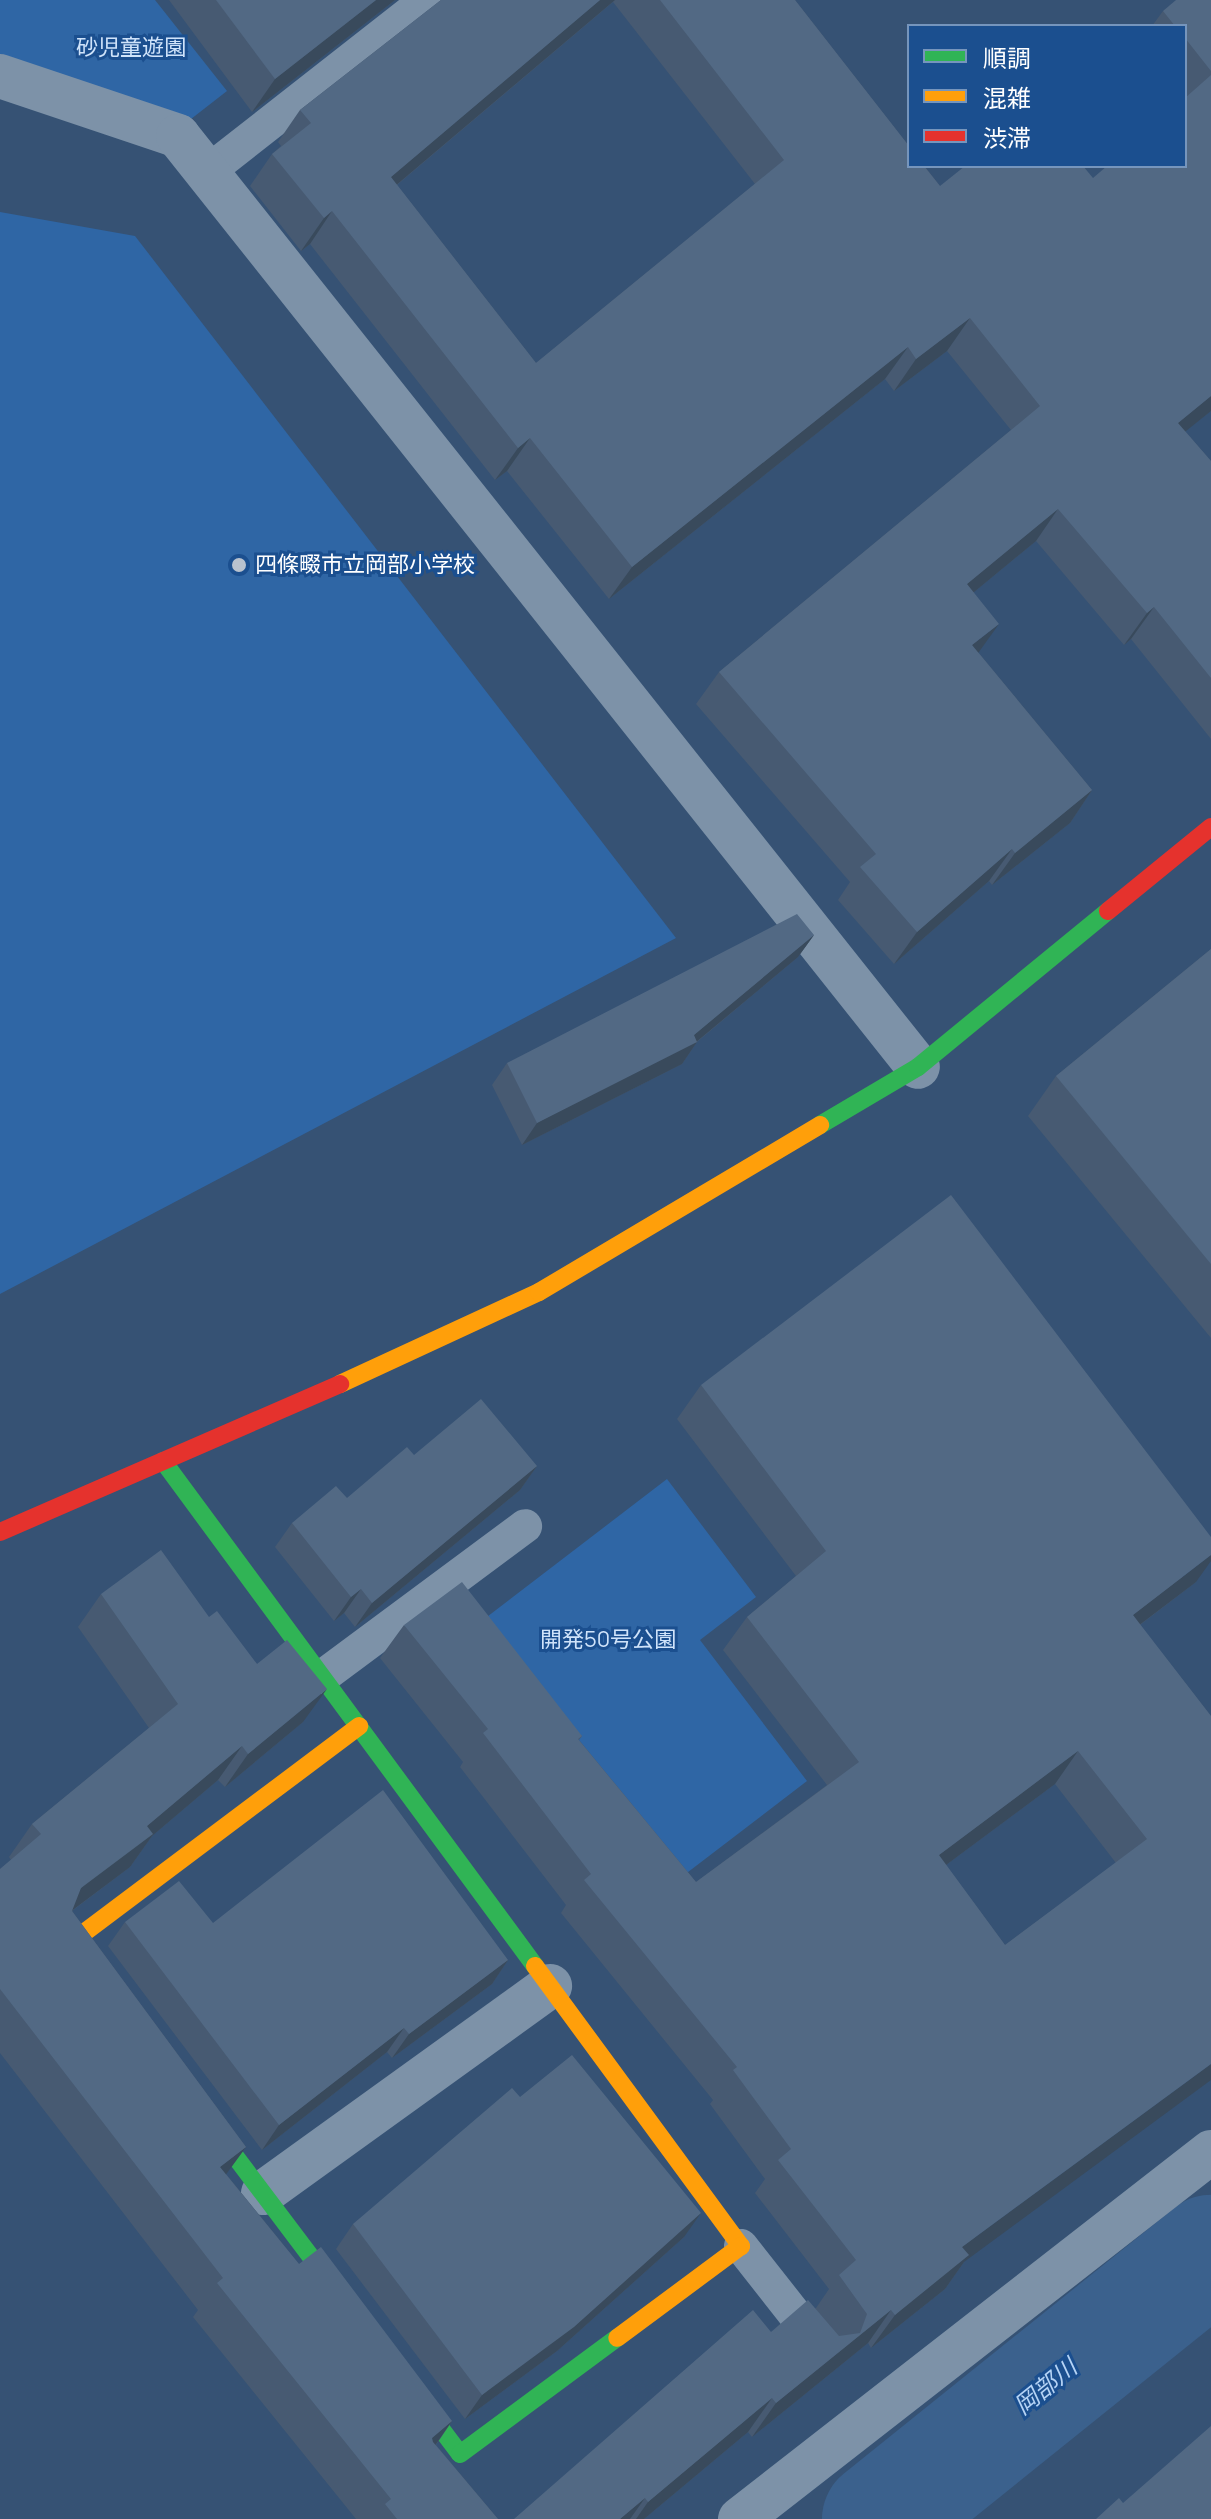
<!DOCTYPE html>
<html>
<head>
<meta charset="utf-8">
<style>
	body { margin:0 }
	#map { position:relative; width:1211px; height:2519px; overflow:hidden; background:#365274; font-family:Manrope,"Noto Sans JP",sans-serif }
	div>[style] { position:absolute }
	.green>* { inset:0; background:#2f66a5 }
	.river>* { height:116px; margin:-58px; padding:0 58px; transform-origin:58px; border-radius:58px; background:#3b618d }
	.lane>* { height:34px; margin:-17px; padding:0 17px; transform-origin:17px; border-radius:17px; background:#7d92a8 }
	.street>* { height:44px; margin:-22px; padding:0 22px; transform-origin:22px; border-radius:22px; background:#7d92a8 }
	.fast>* { height:18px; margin:-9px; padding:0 9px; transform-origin:9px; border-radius:9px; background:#30b455 }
	.slow>* { height:18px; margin:-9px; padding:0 9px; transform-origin:9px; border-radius:9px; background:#ff9f0a }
	.jam>* { height:18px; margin:-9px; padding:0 9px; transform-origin:9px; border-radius:9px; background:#e5322d }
	.wall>* { inset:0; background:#475a72 }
	.shaded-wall>* { inset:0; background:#394a5c }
	.building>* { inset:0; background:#526984 }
	.dots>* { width:22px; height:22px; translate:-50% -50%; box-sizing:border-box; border:4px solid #1b4f8f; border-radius:50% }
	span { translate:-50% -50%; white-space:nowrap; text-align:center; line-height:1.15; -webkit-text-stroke:6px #1b4f8f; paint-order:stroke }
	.park-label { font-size:22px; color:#cfe3fa }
	.poi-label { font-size:22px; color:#fff }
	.left { translate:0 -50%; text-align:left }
	.water-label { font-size:24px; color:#b5d3f5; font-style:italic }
	.legend { position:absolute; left:907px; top:24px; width:280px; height:144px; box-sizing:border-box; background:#1b4f8f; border:2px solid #7695bc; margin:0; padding:10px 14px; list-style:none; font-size:24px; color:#fff }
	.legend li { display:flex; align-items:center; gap:16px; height:40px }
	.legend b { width:40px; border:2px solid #7695bc }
</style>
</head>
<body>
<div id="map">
	<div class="green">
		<i style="clip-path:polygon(0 0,155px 0,227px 91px,191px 119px,0 54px)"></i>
		<i style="clip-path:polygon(0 212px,135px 236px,676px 938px,0 1294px)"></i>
		<i style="clip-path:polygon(667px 1479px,756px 1597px,700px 1640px,807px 1781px,675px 1882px,479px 1623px)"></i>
	</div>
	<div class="river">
		<i style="left:880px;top:2519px;width:425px;rotate:-38.8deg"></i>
	</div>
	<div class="lane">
		<i style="left:206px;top:173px;width:281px;rotate:-38.1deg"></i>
		<i style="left:322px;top:1677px;width:253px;rotate:-36.6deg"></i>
		<i style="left:741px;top:2246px;width:131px;rotate:51.8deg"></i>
	</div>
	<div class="street">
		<i style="left:0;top:76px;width:188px;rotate:18.6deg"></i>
		<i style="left:178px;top:136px;width:1189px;rotate:51.52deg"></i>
		<i style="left:263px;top:2193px;width:354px;rotate:-35.8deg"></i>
		<i style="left:740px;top:2519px;width:597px;rotate:-37.93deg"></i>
	</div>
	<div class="fast">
		<i style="left:820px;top:1125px;width:114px;rotate:-30.6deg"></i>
		<i style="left:918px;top:1067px;width:246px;rotate:-39.4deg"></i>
		<i style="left:163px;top:1461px;width:627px;rotate:53.62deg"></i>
		<i style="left:201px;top:2111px;width:239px;rotate:53deg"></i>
		<i style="left:408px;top:2385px;width:86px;rotate:53deg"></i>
		<i style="left:460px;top:2454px;width:195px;rotate:-36.5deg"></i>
	</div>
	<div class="slow">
		<i style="left:340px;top:1384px;width:219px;rotate:-24.8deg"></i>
		<i style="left:539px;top:1292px;width:327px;rotate:-30.7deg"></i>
		<i style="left:535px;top:1966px;width:348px;rotate:53.7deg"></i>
		<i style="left:741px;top:2246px;width:154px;rotate:143.4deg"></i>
		<i style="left:99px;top:1976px;width:44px;rotate:-126.6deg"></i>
		<i style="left:73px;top:1941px;width:358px;rotate:-36.9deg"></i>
	</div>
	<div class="jam">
		<i style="left:1108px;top:911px;width:133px;rotate:-39.2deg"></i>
		<i style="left:0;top:1532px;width:371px;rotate:-23.5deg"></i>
	</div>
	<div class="wall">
		<i style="clip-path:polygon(169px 0,395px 0,252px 112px)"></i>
		<i style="clip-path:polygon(evenodd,441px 0,795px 0,940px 186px,1093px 178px,1185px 166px,1185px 26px,1152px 26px,1163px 11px,1211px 0,1211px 411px,1185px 431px,1211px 461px,1211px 739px,1131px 639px,1124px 645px,1036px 541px,974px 592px,978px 652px,1092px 790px,1070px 823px,992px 885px,989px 881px,894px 964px,838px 900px,850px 882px,696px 704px,719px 672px,1011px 430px,947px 351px,894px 391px,885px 379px,609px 599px,507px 471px,495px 480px,310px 244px,301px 251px,250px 186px,272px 154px,281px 146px,278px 142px,300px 110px,441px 0,613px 2px,755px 184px,536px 363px,397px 185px,613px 2px)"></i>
		<i style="clip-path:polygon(814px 935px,798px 957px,697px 1042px,682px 1064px,522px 1145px,492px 1085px,507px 1063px)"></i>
		<i style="clip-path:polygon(1211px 949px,1211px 1338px,1028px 1116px,1056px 1076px)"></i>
		<i style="clip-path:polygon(evenodd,701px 1385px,1196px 1582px,1140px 1625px,1211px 1716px,964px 2262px,945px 2289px,871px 2348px,868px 2343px,752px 2437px,748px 2432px,644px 2519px,514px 2519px,771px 2332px,816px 2308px,829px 2289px,755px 2193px,765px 2179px,710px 2104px,713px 2100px,561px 1913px,566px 1905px,460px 1767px,463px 1762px,380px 1658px,404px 1625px,582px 1736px,579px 1740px,696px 1882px,827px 1785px,723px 1650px,747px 1617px,796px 1576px,677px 1419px,701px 1385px,1055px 1784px,1116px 1863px,1005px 1945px,946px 1865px,1055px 1784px)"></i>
		<i style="clip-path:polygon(414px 1455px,537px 1466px,520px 1490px,355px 1627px,344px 1613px,334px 1621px,275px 1547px,292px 1523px,347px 1498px)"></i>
		<i style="clip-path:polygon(101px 1594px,209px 1617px,257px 1664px,303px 1722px,225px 1787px,218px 1780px,152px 1836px,130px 1867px,72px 1911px,246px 2147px,226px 2174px,299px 2264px,452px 2421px,436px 2445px,498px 2519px,356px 2519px,193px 2317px,198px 2310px,0 2053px,0 1869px,11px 1860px,9px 1857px,32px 1824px,149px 1728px,78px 1627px)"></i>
		<i style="clip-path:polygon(125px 1922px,213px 1923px,508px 1960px,492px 1984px,392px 2058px,387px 2052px,262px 2150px,108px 1946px)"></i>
		<i style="clip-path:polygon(520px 2097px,684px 2237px,557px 2351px,465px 2419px,336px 2249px,353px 2224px)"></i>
	</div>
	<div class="shaded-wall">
		<i style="clip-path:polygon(376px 0,395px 0,252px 112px,275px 79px)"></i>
		<i style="clip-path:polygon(600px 0,615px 0,368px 209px,391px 177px)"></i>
		<i style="clip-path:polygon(332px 211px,310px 244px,301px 251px,324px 218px)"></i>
		<i style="clip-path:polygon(970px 318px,947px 351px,894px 391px,916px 359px)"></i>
		<i style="clip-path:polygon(908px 347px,885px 379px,609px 599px,632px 567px)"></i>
		<i style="clip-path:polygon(1211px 396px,1211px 411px,1156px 455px,1178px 423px)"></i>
		<i style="clip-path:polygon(530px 438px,507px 471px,495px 480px,518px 448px)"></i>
		<i style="clip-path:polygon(1058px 509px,1036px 541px,945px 616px,967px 584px)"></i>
		<i style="clip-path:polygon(1154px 607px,1131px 639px,1124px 645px,1147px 613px)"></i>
		<i style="clip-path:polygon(999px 624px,976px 656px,972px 645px)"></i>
		<i style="clip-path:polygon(1092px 790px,1070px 823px,992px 885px,1015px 853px)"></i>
		<i style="clip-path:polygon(1012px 849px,989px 881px,894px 964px,917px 932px)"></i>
		<i style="clip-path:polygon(814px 935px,798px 957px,695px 1043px,697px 1042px,682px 1064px,522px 1145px,537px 1123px,694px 1035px)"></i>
		<i style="clip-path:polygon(537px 1466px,520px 1490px,355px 1627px,372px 1603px)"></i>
		<i style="clip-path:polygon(1211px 1555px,1211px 1561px,1196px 1582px,1109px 1648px,1133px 1615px)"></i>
		<i style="clip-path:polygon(361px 1589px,344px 1613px,334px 1621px,351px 1597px)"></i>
		<i style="clip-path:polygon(327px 1689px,303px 1722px,225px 1787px,248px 1754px)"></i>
		<i style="clip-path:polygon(242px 1746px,218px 1780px,152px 1836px,130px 1867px,58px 1921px,81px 1888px,147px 1826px)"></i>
		<i style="clip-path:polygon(1078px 1751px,1055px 1784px,915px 1888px,939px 1855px)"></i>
		<i style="clip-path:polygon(508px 1960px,492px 1984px,392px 2058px,409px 2034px)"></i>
		<i style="clip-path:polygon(404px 2028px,387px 2052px,262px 2150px,279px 2125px)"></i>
		<i style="clip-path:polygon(1211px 2064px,1211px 2080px,964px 2262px,945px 2289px,871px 2348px,895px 2315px,962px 2247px)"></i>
		<i style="clip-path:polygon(246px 2147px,222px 2180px,220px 2167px)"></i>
		<i style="clip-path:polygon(701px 2213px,684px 2237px,557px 2351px,465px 2419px,482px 2395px)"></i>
		<i style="clip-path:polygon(891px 2310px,868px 2343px,752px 2437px,776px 2403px)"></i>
		<i style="clip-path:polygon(772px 2398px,748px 2432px,644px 2519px,636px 2519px,648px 2502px)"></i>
		<i style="clip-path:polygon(452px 2421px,429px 2454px,432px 2438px)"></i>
		<i style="clip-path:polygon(645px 2498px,630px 2519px,620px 2519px)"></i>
	</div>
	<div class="building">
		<i style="clip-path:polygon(216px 0,376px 0,275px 79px)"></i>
		<i style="clip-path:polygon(441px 0,600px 0,391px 177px,536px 363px,784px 160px,660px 0,795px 0,909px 146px,909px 166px,924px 166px,940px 186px,965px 166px,1083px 166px,1093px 178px,1107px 166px,1185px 166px,1185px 98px,1211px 75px,1211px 396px,1178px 423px,1211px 461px,1211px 678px,1154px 607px,1147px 613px,1058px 509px,967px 584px,999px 624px,972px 645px,1092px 790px,1015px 853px,1012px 849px,917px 932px,860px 867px,876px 854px,719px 672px,1040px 406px,970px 318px,916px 359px,908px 347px,632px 567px,530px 438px,518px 448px,332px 211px,324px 218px,272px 154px,311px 123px,300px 110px)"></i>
		<i style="clip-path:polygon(1176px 0,1211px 0,1211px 71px,1185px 38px,1185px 26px,1175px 26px,1163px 11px)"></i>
		<i style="clip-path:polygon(797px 914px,814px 935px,694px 1035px,697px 1042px,537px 1123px,507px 1063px)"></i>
		<i style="clip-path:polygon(1211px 949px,1211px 1264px,1056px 1076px)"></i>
		<i style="clip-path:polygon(evenodd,951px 1195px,1211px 1537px,1211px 1555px,1133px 1615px,1211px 1716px,1211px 2064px,962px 2247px,969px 2255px,895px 2315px,891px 2310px,776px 2403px,772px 2398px,648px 2502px,645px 2498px,620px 2519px,514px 2519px,753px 2310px,771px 2332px,808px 2300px,839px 2336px,860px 2333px,867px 2314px,839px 2275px,856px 2260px,778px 2160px,791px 2149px,733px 2070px,737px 2067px,584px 1880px,591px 1874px,483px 1733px,488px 1729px,404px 1625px,462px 1582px,582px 1736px,578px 1739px,696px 1882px,859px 1762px,747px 1617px,826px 1551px,701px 1385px,951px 1195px,1078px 1751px,1147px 1839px,1005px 1945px,939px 1855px,1078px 1751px)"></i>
		<i style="clip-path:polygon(481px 1399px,537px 1466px,372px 1603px,361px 1589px,351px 1597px,292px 1523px,336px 1486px,347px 1498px,407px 1447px,414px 1455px)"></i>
		<i style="clip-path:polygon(161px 1550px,209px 1617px,217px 1611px,257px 1664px,287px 1640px,327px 1689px,248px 1754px,242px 1746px,147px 1826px,153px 1834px,81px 1888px,72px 1911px,246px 2147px,220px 2167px,299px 2264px,321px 2247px,452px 2421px,432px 2438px,433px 2442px,498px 2519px,397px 2519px,385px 2504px,391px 2499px,217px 2283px,223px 2278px,0 1989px,0 1869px,41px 1834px,32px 1824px,178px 1704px,101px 1594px)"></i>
		<i style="clip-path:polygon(383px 1790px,508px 1960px,409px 2034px,404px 2028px,279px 2125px,125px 1922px,179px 1881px,213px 1923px)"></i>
		<i style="clip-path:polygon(572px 2055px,701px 2213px,574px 2327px,482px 2395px,353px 2224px,512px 2088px,520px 2097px)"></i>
		<i style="clip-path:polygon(1211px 2426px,1211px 2519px,1096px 2519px,1119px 2498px,1123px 2503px)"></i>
	</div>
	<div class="dots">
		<i style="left:239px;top:565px;background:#b9c2ce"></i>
	</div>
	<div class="park-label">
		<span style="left:131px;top:48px">砂児童遊園</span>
		<span style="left:608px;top:1640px">開発50号公園</span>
	</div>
	<div class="poi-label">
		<span class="left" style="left:255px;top:565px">四條畷市立岡部小学校</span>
	</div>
	<div class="water-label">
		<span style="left:1045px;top:2386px;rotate:-39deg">岡部川</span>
	</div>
	<ul class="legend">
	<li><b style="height:10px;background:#30b455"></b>順調</li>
	<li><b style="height:10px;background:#ff9f0a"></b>混雑</li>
	<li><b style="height:10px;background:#e5322d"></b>渋滞</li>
	</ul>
</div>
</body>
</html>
